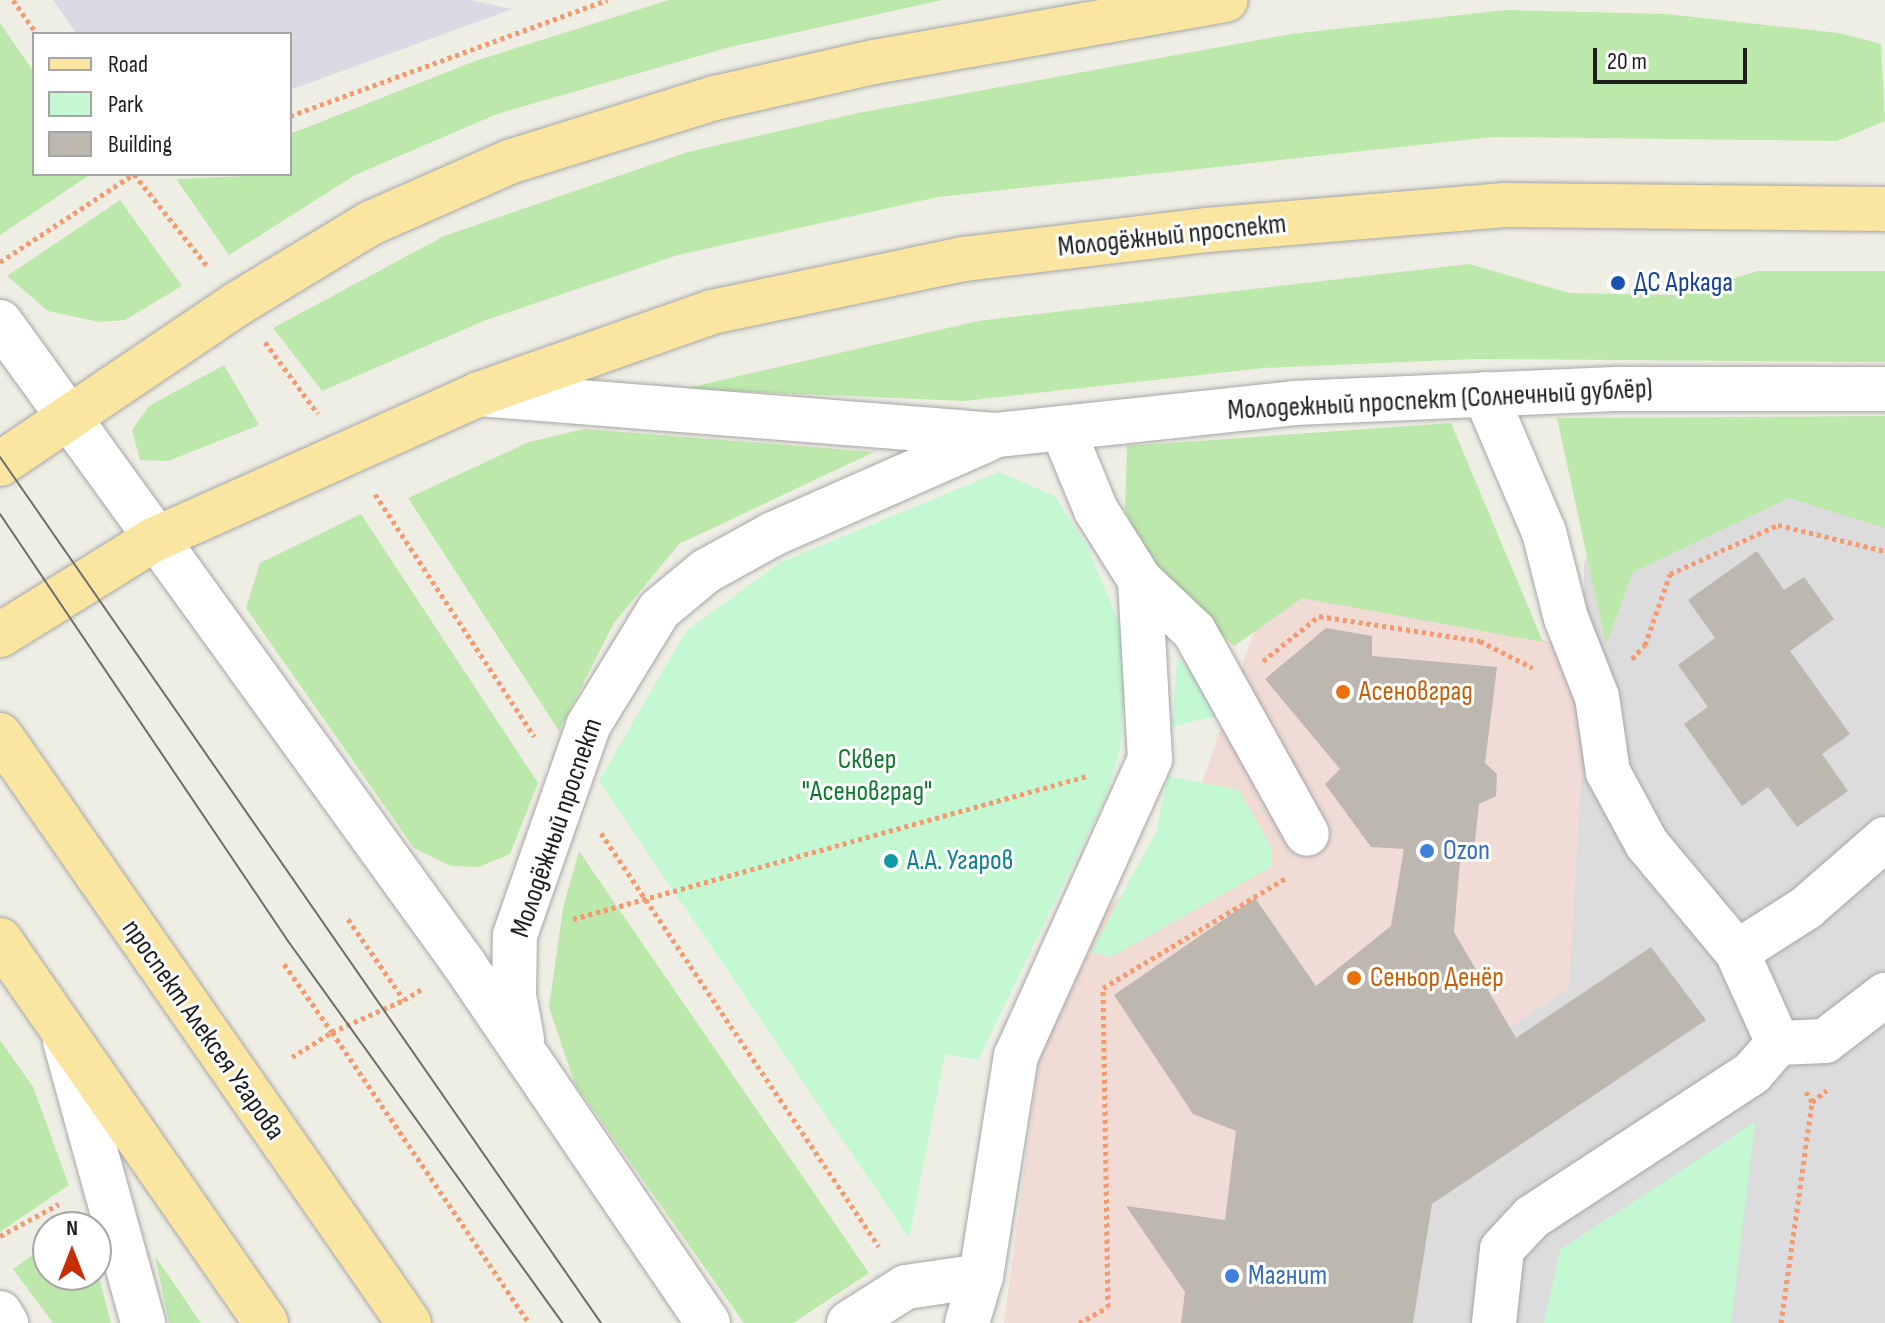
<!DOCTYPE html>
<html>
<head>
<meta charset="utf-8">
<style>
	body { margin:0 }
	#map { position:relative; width:1885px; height:1323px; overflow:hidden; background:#efeee5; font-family:"Sofia Sans Condensed",sans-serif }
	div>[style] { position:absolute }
	.residential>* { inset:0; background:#dddcdc }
	.commercial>* { inset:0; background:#f0dbd5 }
	.grass>* { inset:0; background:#bde8ac }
	.park>* { inset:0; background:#c3f8d3 }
	.plaza>* { inset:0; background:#dcd9e5 }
	.building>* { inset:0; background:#bcb7af }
	.path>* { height:5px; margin-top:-2.5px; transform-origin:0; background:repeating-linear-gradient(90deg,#f6996f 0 4px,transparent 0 8px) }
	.roads { filter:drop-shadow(0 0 2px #a6a6a6) drop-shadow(0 0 2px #a6a6a6) }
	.minor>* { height:44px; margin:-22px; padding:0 22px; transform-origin:22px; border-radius:22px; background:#fff }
	.major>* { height:44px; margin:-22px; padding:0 22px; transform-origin:22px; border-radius:22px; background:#fae6a0 }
	.tram>* { height:2px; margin:-1px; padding:0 1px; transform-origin:1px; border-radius:1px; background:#6d6d6d }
	.dots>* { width:22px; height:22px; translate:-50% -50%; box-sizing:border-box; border:4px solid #fff; border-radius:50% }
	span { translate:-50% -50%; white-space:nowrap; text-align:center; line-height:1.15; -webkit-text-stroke:6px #fff; paint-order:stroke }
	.street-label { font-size:28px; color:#1f1f1f }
	.transit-label { font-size:28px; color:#164399 }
	.left { translate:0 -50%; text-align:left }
	.food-label { font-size:28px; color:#c56008 }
	.park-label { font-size:28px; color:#0e7b2e }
	.shop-label { font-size:28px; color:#366cbe }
	.culture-label { font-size:28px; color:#0d838f }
	.legend { position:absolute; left:32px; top:32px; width:260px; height:144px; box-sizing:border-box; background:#fff; border:2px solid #a5a5a5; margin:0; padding:10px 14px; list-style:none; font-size:24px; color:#1f1f1f }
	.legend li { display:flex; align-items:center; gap:16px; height:40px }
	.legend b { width:40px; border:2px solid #a5a5a5 }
	.north { position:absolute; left:32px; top:1211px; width:80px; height:80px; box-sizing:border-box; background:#fff; border:2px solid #a5a5a5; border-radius:50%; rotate:0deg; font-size:22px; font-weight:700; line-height:32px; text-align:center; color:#1f1f1f }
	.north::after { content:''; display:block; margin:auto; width:28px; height:36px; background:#c82e05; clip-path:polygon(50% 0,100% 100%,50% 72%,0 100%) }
	.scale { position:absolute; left:1593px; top:48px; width:154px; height:36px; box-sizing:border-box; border:4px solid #1f1f1f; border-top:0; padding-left:10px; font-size:24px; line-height:28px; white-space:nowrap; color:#1f1f1f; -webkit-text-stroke:6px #fff; paint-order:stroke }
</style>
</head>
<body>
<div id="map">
	<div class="residential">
		<i style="clip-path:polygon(1885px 455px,1885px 1323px,1310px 1323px,1584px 730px,1584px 563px,1618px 474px)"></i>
	</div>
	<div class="commercial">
		<i style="clip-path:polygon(1278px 561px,1558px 644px,1584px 730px,1569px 988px,1343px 1139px,1309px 1323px,1004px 1323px,1052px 959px,1183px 838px)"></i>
	</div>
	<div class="grass">
		<i style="clip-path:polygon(669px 0,942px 0,730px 47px,497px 114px,355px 175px,229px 255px,176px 179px,290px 174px,290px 134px,475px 61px)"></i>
		<i style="clip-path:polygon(1505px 10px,1667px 14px,1839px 33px,1881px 44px,1885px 121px,1837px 141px,1493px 137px,938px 197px,678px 255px,486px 320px,322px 391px,273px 328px,444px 236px,688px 152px,858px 113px,1291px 34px)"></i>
		<i style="clip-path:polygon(0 23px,34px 72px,34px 174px,91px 174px,0 235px)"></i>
		<i style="clip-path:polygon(120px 200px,182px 286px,125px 320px,99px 322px,48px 311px,7px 276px)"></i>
		<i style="clip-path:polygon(1469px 264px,1569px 293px,1678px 295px,1758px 271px,1885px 271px,1885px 362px,1475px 359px,1263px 368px,964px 401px,683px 389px,978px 321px)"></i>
		<i style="clip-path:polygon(224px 365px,259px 425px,168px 461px,140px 460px,132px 430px,149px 406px)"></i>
		<i style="clip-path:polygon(1885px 416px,1885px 528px,1789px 498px,1633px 572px,1606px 644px,1557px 418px)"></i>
		<i style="clip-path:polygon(1451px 423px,1543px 642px,1302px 598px,1234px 646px,1149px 563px,1125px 509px,1127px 446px)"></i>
		<i style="clip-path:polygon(584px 429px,874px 452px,679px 544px,614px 623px,559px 731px,408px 498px,529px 442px)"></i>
		<i style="clip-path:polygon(361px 514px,538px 783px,510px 854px,479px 867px,451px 866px,414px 848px,246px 608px,260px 563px)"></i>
		<i style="clip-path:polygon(579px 851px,869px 1273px,793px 1323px,744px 1323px,575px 1084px,549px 1007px,563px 908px)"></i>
		<i style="clip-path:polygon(0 1040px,33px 1087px,69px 1185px,0 1232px)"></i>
		<i style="clip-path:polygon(48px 1244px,48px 1275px,96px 1275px,96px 1265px,111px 1323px,53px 1323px,13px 1269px)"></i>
		<i style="clip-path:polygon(155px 1256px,201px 1323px,169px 1323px)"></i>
	</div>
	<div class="park">
		<i style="clip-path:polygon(999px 472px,1055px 496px,1087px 546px,1128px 644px,1120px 750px,1106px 796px,978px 1060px,945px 1054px,909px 1238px,599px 781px,686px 631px,781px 562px)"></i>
		<i style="clip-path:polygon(1177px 659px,1214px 690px,1218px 715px,1172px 727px)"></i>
		<i style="clip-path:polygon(1168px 776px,1239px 790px,1272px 848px,1271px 867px,1111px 957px,1091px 952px,1156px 832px)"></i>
		<i style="clip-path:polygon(1755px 1122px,1731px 1323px,1544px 1323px,1560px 1250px)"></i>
	</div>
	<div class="plaza">
		<i style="clip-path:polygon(53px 0,469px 0,513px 9px,290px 90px,290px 34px,77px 34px)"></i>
	</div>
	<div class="building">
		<i style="clip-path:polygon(1757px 551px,1784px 590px,1804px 577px,1834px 619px,1790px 651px,1850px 734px,1822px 754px,1848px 791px,1797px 827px,1768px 787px,1742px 806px,1684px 724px,1708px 707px,1678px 665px,1715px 638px,1688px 600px)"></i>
		<i style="clip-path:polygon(1326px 628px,1372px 636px,1372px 656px,1497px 667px,1485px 763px,1497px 774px,1496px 796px,1479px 804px,1474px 850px,1461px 850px,1454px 932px,1516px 1038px,1651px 947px,1706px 1020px,1432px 1204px,1413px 1323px,1181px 1323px,1185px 1292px,1126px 1206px,1225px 1220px,1236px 1131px,1193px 1114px,1114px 995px,1255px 898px,1316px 986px,1391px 926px,1404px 849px,1371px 847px,1325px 784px,1340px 769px,1265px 679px)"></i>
	</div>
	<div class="path">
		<i style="left:13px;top:0;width:42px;rotate:54.8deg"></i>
		<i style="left:290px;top:116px;width:338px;rotate:-20.1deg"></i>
		<i style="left:0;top:262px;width:160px;rotate:-33.3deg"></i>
		<i style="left:134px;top:174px;width:119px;rotate:51.5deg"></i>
		<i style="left:265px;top:342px;width:89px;rotate:53.6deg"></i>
		<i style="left:375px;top:494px;width:290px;rotate:56.7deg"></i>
		<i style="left:1632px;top:659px;width:19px;rotate:-47deg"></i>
		<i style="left:1645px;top:645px;width:75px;rotate:-70.6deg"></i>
		<i style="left:1670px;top:574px;width:119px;rotate:-24.4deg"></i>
		<i style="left:1778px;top:525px;width:110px;rotate:13.7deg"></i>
		<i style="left:1263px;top:661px;width:72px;rotate:-38.8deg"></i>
		<i style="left:1319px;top:616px;width:163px;rotate:8.8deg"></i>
		<i style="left:1480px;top:641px;width:59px;rotate:27deg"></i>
		<i style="left:601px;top:833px;width:498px;rotate:56.1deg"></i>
		<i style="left:348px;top:919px;width:98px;rotate:55.3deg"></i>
		<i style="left:404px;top:1000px;width:22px;rotate:-32deg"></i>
		<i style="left:573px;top:919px;width:534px;rotate:-15.55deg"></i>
		<i style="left:284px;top:964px;width:83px;rotate:54.8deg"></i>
		<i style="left:332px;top:1032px;width:79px;rotate:-24deg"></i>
		<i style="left:292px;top:1057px;width:47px;rotate:-32deg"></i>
		<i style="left:332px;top:1032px;width:351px;rotate:55.9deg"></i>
		<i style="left:1812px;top:1102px;width:19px;rotate:-39deg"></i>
		<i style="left:0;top:1236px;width:67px;rotate:-28.5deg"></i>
		<i style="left:1079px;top:1323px;width:33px;rotate:-29deg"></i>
		<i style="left:1108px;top:1307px;width:319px;rotate:-90.9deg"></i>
		<i style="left:1103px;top:988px;width:214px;rotate:-31deg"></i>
		<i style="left:1781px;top:1323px;width:223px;rotate:-82deg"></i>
		<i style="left:1812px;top:1102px;width:12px;rotate:-121deg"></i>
	</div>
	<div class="roads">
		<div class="minor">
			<i style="left:0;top:322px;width:792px;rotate:54.14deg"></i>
			<i style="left:464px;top:964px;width:434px;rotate:55.8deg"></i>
			<i style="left:479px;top:394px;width:520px;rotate:4.53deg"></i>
			<i style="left:997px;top:435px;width:299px;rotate:-6.1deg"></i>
			<i style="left:1294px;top:403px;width:326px;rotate:-2.5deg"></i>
			<i style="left:1620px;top:389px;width:265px"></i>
			<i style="left:1485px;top:394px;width:150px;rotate:66.9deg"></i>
			<i style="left:1544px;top:532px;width:89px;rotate:75.7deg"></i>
			<i style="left:1566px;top:618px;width:85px;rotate:68.6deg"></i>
			<i style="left:1597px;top:697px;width:76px;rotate:81.7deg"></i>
			<i style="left:1608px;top:772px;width:82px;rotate:61.6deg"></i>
			<i style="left:1647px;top:844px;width:141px;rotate:50.2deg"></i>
			<i style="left:1737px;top:952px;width:82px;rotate:-32.5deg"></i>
			<i style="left:1806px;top:908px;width:105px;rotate:-41.1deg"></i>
			<i style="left:1140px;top:580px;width:74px;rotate:43.4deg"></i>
			<i style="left:1194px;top:631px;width:232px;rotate:60.9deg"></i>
			<i style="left:522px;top:1039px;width:44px;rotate:-100.5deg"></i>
			<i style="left:514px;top:996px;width:61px;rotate:-89.1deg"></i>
			<i style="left:515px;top:935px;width:221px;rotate:-70.7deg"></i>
			<i style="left:588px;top:726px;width:136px;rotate:-58.5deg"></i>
			<i style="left:659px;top:610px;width:61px;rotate:-39.7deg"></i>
			<i style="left:706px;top:571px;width:77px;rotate:-28.9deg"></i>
			<i style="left:773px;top:534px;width:235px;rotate:-23.8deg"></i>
			<i style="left:65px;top:1041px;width:293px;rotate:74.5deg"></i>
			<i style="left:1778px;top:1043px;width:47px;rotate:-2.4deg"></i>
			<i style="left:1825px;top:1041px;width:76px;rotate:-37.5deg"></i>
			<i style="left:0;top:1313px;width:12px;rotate:59deg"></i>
			<i style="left:849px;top:1323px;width:67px;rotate:-32.3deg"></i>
			<i style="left:906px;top:1287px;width:76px;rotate:-8.3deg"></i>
			<i style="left:981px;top:1276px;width:223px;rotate:-81deg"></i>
			<i style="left:1016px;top:1056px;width:326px;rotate:-65.7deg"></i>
			<i style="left:1150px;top:759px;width:179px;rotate:-93.2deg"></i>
			<i style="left:1140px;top:580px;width:83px;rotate:-122.2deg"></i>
			<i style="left:1096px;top:510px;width:89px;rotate:-112.5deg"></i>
			<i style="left:967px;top:1323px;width:49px;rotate:-73.4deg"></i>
			<i style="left:1494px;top:1323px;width:74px;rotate:-83.8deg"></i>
			<i style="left:1502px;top:1249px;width:44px;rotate:-46.8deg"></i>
			<i style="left:1532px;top:1217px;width:263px;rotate:-33.2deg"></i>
			<i style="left:1752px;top:1073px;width:40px;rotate:-49deg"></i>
			<i style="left:1778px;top:1043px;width:100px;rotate:-114.3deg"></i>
		</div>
		<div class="major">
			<i style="left:0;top:464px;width:286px;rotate:-34deg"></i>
			<i style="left:237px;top:304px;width:157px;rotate:-31.2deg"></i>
			<i style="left:371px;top:223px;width:151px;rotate:-23.8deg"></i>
			<i style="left:509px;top:162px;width:216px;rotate:-17.3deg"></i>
			<i style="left:715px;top:98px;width:163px;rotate:-12.8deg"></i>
			<i style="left:874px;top:62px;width:357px;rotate:-10deg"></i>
			<i style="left:0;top:635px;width:180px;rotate:-31.8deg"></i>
			<i style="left:153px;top:540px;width:357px;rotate:-24.1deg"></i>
			<i style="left:479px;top:394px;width:247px;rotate:-19.4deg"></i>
			<i style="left:712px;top:312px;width:258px;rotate:-11.9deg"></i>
			<i style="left:964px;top:259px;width:245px;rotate:-6.8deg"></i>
			<i style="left:1207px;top:230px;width:299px;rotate:-4.8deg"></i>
			<i style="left:1505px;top:205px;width:380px;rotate:0.6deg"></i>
			<i style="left:0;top:735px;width:716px;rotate:55.18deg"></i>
			<i style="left:0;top:940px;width:466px;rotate:55.2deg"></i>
		</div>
	</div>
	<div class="tram">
		<i style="left:0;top:457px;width:1054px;rotate:55.24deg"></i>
		<i style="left:0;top:514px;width:515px;rotate:56deg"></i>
		<i style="left:288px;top:941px;width:470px;rotate:54.3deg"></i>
	</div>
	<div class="dots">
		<i style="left:1618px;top:283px;background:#1a4fb4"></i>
		<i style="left:1343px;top:692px;background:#e8710a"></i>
		<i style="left:1427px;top:851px;background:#3f7fe0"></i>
		<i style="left:891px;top:861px;background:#0f9aa8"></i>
		<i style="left:1354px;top:978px;background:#e8710a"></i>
		<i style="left:1232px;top:1276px;background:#3f7fe0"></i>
	</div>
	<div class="street-label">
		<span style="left:1172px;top:236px;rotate:-6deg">Молодёжный проспект</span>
		<span style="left:1440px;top:400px;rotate:-3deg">Молодежный проспект (Солнечный дублёр)</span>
		<span style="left:557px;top:828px;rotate:-71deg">Молодёжный проспект</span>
		<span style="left:203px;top:1030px;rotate:55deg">проспект Алексея Угарова</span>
	</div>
	<div class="transit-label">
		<span class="left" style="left:1634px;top:283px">ДС Аркада</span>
	</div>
	<div class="food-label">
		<span class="left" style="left:1359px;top:692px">Асеновград</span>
		<span class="left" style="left:1370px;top:978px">Сеньор Денёр</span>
	</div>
	<div class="park-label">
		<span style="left:867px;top:776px">Сквер<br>"Асеновград"</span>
	</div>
	<div class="shop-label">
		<span class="left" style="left:1443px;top:851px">Ozon</span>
		<span class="left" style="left:1248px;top:1276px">Магнит</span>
	</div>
	<div class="culture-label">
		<span class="left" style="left:907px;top:861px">А.А. Угаров</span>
	</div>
	<ul class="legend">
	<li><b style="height:10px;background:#fae6a0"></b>Road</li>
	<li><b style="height:22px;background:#c3f8d3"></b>Park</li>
	<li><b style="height:22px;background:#bcb7af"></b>Building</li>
	</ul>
	<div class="north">N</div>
	<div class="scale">20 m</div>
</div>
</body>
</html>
